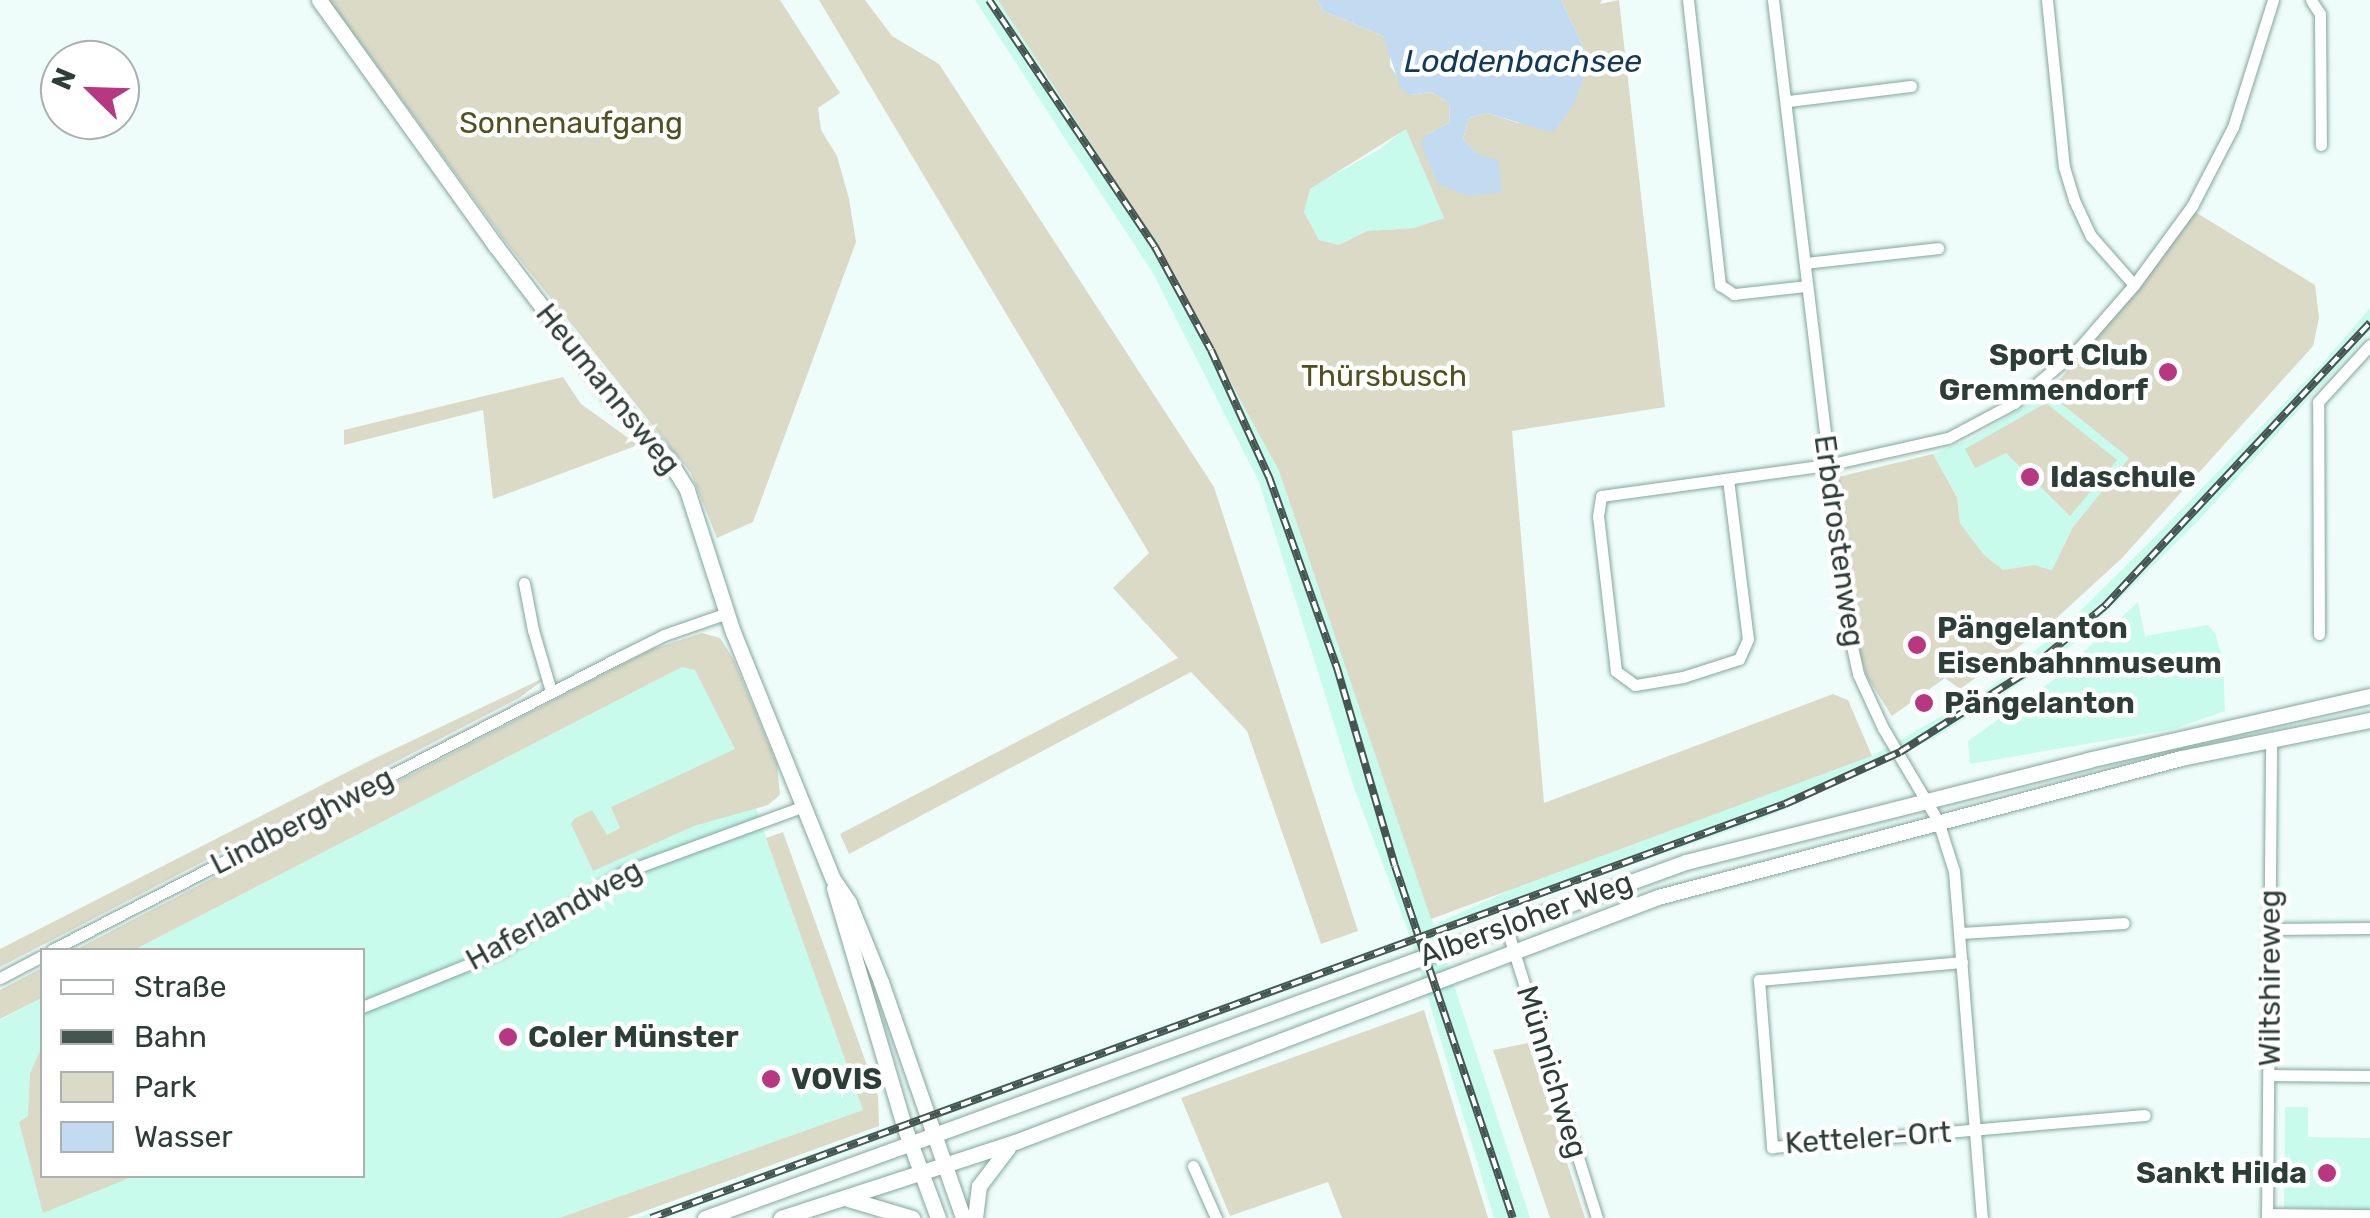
<!DOCTYPE html>
<html>
<head>
<meta charset="utf-8">
<style>
	body { margin:0 }
	#map { position:relative; width:2370px; height:1218px; overflow:hidden; background:#eefdf9; font-family:Rubik,sans-serif }
	div>[style] { position:absolute }
	.built>* { inset:0; background:#c9fbed }
	.green>* { inset:0; background:#dadac7 }
	.water>* { inset:0; background:#c2dbf1 }
	.roads { filter:drop-shadow(0 0 2px #81a79d) drop-shadow(0 0 2px #81a79d) }
	.street>* { height:11px; margin:-5.5px; padding:0 5.5px; transform-origin:5.5px; border-radius:5.5px; background:#fff }
	.secondary>* { height:15px; margin:-7.5px; padding:0 7.5px; transform-origin:7.5px; border-radius:7.5px; background:#fff }
	.rail>* { height:8px; margin-top:-4px; transform-origin:0; background:repeating-linear-gradient(90deg,#fff 0 11px,#455550 0 22px); box-sizing:border-box; border-block:2px solid #455550 }
	.dots>* { width:28px; height:28px; translate:-50% -50%; box-sizing:border-box; border:5px solid #fff; border-radius:50% }
	span { translate:-50% -50%; white-space:nowrap; text-align:center; line-height:1.15; -webkit-text-stroke:9px #fff; paint-order:stroke }
	.park-label { font-size:30px; color:#52501d }
	.poi-label { font-size:30px; color:#2d3d38; font-weight:700 }
	.right { translate:-100% -50%; text-align:right }
	.left { translate:0 -50%; text-align:left }
	.street-label { font-size:30px; color:#2d3d38 }
	.water-label { font-size:32px; color:#113a5a; font-style:italic }
	.legend { position:absolute; left:40px; top:948px; width:325px; height:230px; box-sizing:border-box; background:#fff; border:2px solid #abb1af; margin:0; padding:12px 18px; list-style:none; font-size:30px; color:#2d3d38 }
	.legend li { display:flex; align-items:center; gap:20px; height:50px }
	.legend b { width:50px; border:2px solid #abb1af }
	.north { position:absolute; left:40px; top:40px; width:100px; height:100px; box-sizing:border-box; background:#fff; border:2px solid #abb1af; border-radius:50%; rotate:293deg; font-size:28px; font-weight:700; line-height:40px; text-align:center; color:#2d3d38 }
	.north::after { content:''; display:block; margin:auto; width:35px; height:45px; background:#b83781; clip-path:polygon(50% 0,100% 100%,50% 72%,0 100%) }
</style>
</head>
<body>
<div id="map">
	<div class="built">
		<i style="clip-path:polygon(975px 0,998px 0,1029px 45px,1152px 238px,1279px 471px,1434px 925px,1516px 887px,1872px 756px,1987px 690px,2064px 627px,2143px 549px,2322px 364px,2370px 308px,2370px 331px,2199px 520px,2077px 641px,2028px 678px,1936px 737px,1763px 819px,1437px 933px,1530px 1218px,1494px 1218px,1412px 945px,665px 1218px,637px 1218px,1410px 936px,1354px 788px,1259px 482px,1154px 275px)"></i>
		<i style="clip-path:polygon(1406px 128px,1444px 218px,1414px 228px,1367px 231px,1339px 245px,1319px 240px,1304px 212px,1310px 188px,1380px 149px)"></i>
		<i style="clip-path:polygon(2048px 393px,2129px 458px,2073px 527px,2052px 570px,2034px 565px,2003px 570px,1984px 555px,1960px 523px,1957px 496px,1933px 454px,1970px 439px)"></i>
		<i style="clip-path:polygon(2138px 602px,2145px 636px,2208px 625px,2215px 633px,2223px 660px,2225px 711px,2174px 729px,1970px 764px,1968px 741px,2052px 681px)"></i>
		<i style="clip-path:polygon(682px 667px,695px 669px,735px 749px,863px 1110px,559px 1218px,0 1218px,0 1020px,42px 998px,42px 1176px,362px 1176px,362px 950px,134px 950px)"></i>
		<i style="clip-path:polygon(2285px 1107px,2308px 1107px,2308px 1137px,2370px 1138px,2370px 1209px,2284px 1208px)"></i>
	</div>
	<div class="green">
		<i style="clip-path:polygon(329px 0,780px 0,840px 93px,818px 108px,821px 130px,837px 156px,849px 199px,856px 242px,753px 522px,717px 538px,691px 473px,504px 240px)"></i>
		<i style="clip-path:polygon(819px 0,865px 0,892px 36px,939px 64px,1214px 487px,1358px 931px,1321px 944px,1247px 731px,1191px 672px,849px 854px,840px 834px,1178px 658px,1113px 588px,1149px 553px)"></i>
		<i style="clip-path:polygon(evenodd,998px 0,1317px 0,1323px 11px,1383px 36px,1390px 50px,1390px 66px,1410px 95px,1431px 92px,1449px 103px,1450px 122px,1426px 135px,1476px 153px,1463px 139px,1469px 118px,1487px 113px,1518px 123px,1590px 61px,1561px 0,1602px 0,1600px 4px,1619px 0,1665px 407px,1512px 431px,1544px 803px,1833px 694px,1848px 700px,1872px 756px,1431px 919px,1279px 471px,1152px 238px,998px 0,1406px 129px,1444px 218px,1414px 228px,1367px 231px,1339px 245px,1319px 240px,1304px 212px,1310px 189px,1406px 129px)"></i>
		<i style="clip-path:polygon(2195px 212px,2315px 285px,2319px 318px,2313px 346px,2122px 558px,2049px 625px,1960px 689px,1945px 678px,1892px 716px,1867px 677px,1859px 653px,1838px 477px,1933px 454px,1957px 497px,1960px 523px,1984px 555px,2003px 570px,2034px 565px,2052px 570px,2073px 527px,2129px 458px,2048px 393px,2138px 290px)"></i>
		<i style="clip-path:polygon(563px 377px,581px 404px,638px 445px,493px 499px,483px 410px,344px 445px,344px 430px)"></i>
		<i style="clip-path:polygon(2046px 403px,2117px 460px,2070px 516px,2006px 453px,1975px 468px,1965px 449px)"></i>
		<i style="clip-path:polygon(702px 633px,720px 638px,734px 660px,777px 764px,780px 795px,768px 805px,694px 826px,593px 871px,571px 824px,574px 819px,592px 810px,607px 835px,620px 828px,611px 807px,735px 749px,695px 670px,682px 667px,134px 950px,75px 950px,650px 650px)"></i>
		<i style="clip-path:polygon(550px 675px,519px 698px,0 967px,0 949px,369px 761px)"></i>
		<i style="clip-path:polygon(783px 832px,878px 1096px,879px 1126px,626px 1218px,559px 1218px,863px 1110px,766px 838px)"></i>
		<i style="clip-path:polygon(42px 968px,42px 998px,0 1019px,0 990px)"></i>
		<i style="clip-path:polygon(1424px 1010px,1488px 1218px,1342px 1218px,1328px 1182px,1230px 1216px,1181px 1098px)"></i>
		<i style="clip-path:polygon(1528px 1043px,1585px 1218px,1550px 1218px,1493px 1050px)"></i>
		<i style="clip-path:polygon(42px 1047px,42px 1176px,134px 1176px,43px 1213px,19px 1122px,28px 1116px,30px 1073px)"></i>
	</div>
	<div class="water">
		<i style="clip-path:polygon(1317px 0,1561px 0,1590px 61px,1574px 104px,1553px 133px,1487px 113px,1469px 118px,1463px 139px,1476px 153px,1498px 160px,1502px 192px,1468px 196px,1438px 184px,1421px 144px,1426px 135px,1450px 122px,1449px 103px,1431px 92px,1410px 95px,1401px 89px,1383px 36px,1323px 11px)"></i>
	</div>
	<div class="roads">
		<div class="street">
			<i style="left:1688px;top:0;width:287px;rotate:83.6deg"></i>
			<i style="left:1720px;top:285px;width:17px;rotate:33deg"></i>
			<i style="left:1734px;top:294px;width:73px;rotate:-6.3deg"></i>
			<i style="left:1773px;top:0;width:637px;rotate:83.14deg"></i>
			<i style="left:1849px;top:632px;width:43px;rotate:77.9deg"></i>
			<i style="left:1858px;top:674px;width:60px;rotate:65.2deg"></i>
			<i style="left:1883px;top:728px;width:108px;rotate:59.4deg"></i>
			<i style="left:1938px;top:821px;width:52px;rotate:72.3deg"></i>
			<i style="left:1954px;top:871px;width:348px;rotate:85.4deg"></i>
			<i style="left:2047px;top:0;width:168px;rotate:84.2deg"></i>
			<i style="left:2064px;top:167px;width:34px;rotate:73deg"></i>
			<i style="left:2074px;top:200px;width:40px;rotate:65deg"></i>
			<i style="left:2091px;top:236px;width:65px;rotate:48.7deg"></i>
			<i style="left:2311px;top:0;width:17px;rotate:57deg"></i>
			<i style="left:2320px;top:14px;width:131px;rotate:89.6deg"></i>
			<i style="left:1788px;top:101px;width:124px;rotate:-7deg"></i>
			<i style="left:1805px;top:263px;width:134px;rotate:-6.4deg"></i>
			<i style="left:1728px;top:479px;width:161px;rotate:82.9deg"></i>
			<i style="left:1748px;top:639px;width:22px;rotate:114deg"></i>
			<i style="left:1739px;top:659px;width:59px;rotate:162.2deg"></i>
			<i style="left:1683px;top:677px;width:49px;rotate:170.5deg"></i>
			<i style="left:1635px;top:685px;width:24px;rotate:-144deg"></i>
			<i style="left:1616px;top:671px;width:156px;rotate:-96.6deg"></i>
			<i style="left:1598px;top:516px;width:20px;rotate:-81deg"></i>
			<i style="left:1601px;top:496px;width:228px;rotate:-7.8deg"></i>
			<i style="left:1827px;top:465px;width:124px;rotate:-12.6deg"></i>
			<i style="left:1948px;top:438px;width:75px;rotate:-27.9deg"></i>
			<i style="left:2014px;top:403px;width:85px;rotate:-40.2deg"></i>
			<i style="left:2079px;top:348px;width:84px;rotate:-48.9deg"></i>
			<i style="left:2134px;top:285px;width:98px;rotate:-53.7deg"></i>
			<i style="left:2192px;top:206px;width:89px;rotate:-62.6deg"></i>
			<i style="left:2233px;top:127px;width:133px;rotate:-72.5deg"></i>
			<i style="left:524px;top:583px;width:48px;rotate:79.2deg"></i>
			<i style="left:533px;top:630px;width:64px;rotate:73.6deg"></i>
			<i style="left:2319px;top:634px;width:232px;rotate:-90.2deg"></i>
			<i style="left:2318px;top:402px;width:77px;rotate:-47.6deg"></i>
			<i style="left:1506px;top:926px;width:306px;rotate:72.7deg"></i>
			<i style="left:2270px;top:929px;width:100px;rotate:-0.6deg"></i>
			<i style="left:1961px;top:933px;width:163px;rotate:-3.5deg"></i>
			<i style="left:52px;top:950px;width:639px;rotate:-27.29deg"></i>
			<i style="left:620px;top:657px;width:49px;rotate:-26.6deg"></i>
			<i style="left:664px;top:635px;width:67px;rotate:-19.2deg"></i>
			<i style="left:1962px;top:962px;width:204px;rotate:174.9deg"></i>
			<i style="left:1759px;top:980px;width:168px;rotate:85.5deg"></i>
			<i style="left:1772px;top:1147px;width:374px;rotate:-4.9deg"></i>
			<i style="left:0;top:978px;width:47px;rotate:-27.6deg"></i>
			<i style="left:362px;top:1007px;width:150px;rotate:-21.9deg"></i>
			<i style="left:501px;top:951px;width:144px;rotate:-32.8deg"></i>
			<i style="left:622px;top:873px;width:194px;rotate:-20.2deg"></i>
			<i style="left:2269px;top:1075px;width:101px;rotate:0.6deg"></i>
			<i style="left:1193px;top:1166px;width:57px;rotate:66.1deg"></i>
			<i style="left:2267px;top:1214px;width:103px;rotate:0.6deg"></i>
			<i style="left:2267px;top:1218px;width:479px;rotate:-89.5deg"></i>
		</div>
		<div class="secondary">
			<i style="left:319px;top:0;width:302px;rotate:54.3deg"></i>
			<i style="left:495px;top:245px;width:188px;rotate:52.8deg"></i>
			<i style="left:609px;top:395px;width:87px;rotate:47.3deg"></i>
			<i style="left:668px;top:459px;width:36px;rotate:58deg"></i>
			<i style="left:687px;top:490px;width:149px;rotate:72.1deg"></i>
			<i style="left:733px;top:632px;width:266px;rotate:68deg"></i>
			<i style="left:833px;top:879px;width:29px;rotate:56deg"></i>
			<i style="left:849px;top:903px;width:85px;rotate:67.9deg"></i>
			<i style="left:881px;top:982px;width:250px;rotate:70.8deg"></i>
			<i style="left:834px;top:888px;width:248px;rotate:73.6deg"></i>
			<i style="left:904px;top:1126px;width:98px;rotate:69.7deg"></i>
			<i style="left:848px;top:1199px;width:67px;rotate:16.5deg"></i>
			<i style="left:705px;top:1218px;width:1044px;rotate:-19.95deg"></i>
			<i style="left:1686px;top:862px;width:415px;rotate:-14.2deg"></i>
			<i style="left:2088px;top:760px;width:289px;rotate:-12.8deg"></i>
			<i style="left:781px;top:1218px;width:246px;rotate:-18deg"></i>
			<i style="left:1015px;top:1142px;width:688px;rotate:-20.86deg"></i>
			<i style="left:1658px;top:897px;width:541px;rotate:-14.88deg"></i>
			<i style="left:2181px;top:758px;width:193px;rotate:-11.4deg"></i>
			<i style="left:975px;top:1218px;width:32px;rotate:-83deg"></i>
			<i style="left:979px;top:1186px;width:48px;rotate:-52.7deg"></i>
		</div>
	</div>
	<div class="rail">
		<i style="left:989px;top:0;width:298px;rotate:56.1deg"></i>
		<i style="left:1155px;top:247px;width:117px;rotate:61.5deg"></i>
		<i style="left:1211px;top:350px;width:140px;rotate:65.5deg"></i>
		<i style="left:1269px;top:477px;width:203px;rotate:70.4deg"></i>
		<i style="left:1337px;top:668px;width:206px;rotate:73.7deg"></i>
		<i style="left:1395px;top:866px;width:371px;rotate:71.5deg"></i>
		<i style="left:651px;top:1218px;width:1207px;rotate:-20.06deg"></i>
		<i style="left:1785px;top:804px;width:126px;rotate:-24.3deg"></i>
		<i style="left:1900px;top:752px;width:151px;rotate:-32.3deg"></i>
		<i style="left:2028px;top:671px;width:101px;rotate:-40.2deg"></i>
		<i style="left:2105px;top:606px;width:388px;rotate:-46.9deg"></i>
	</div>
	<div class="dots">
		<i style="left:2168px;top:372px;background:#b83781"></i>
		<i style="left:2030px;top:477px;background:#b83781"></i>
		<i style="left:1917px;top:645px;background:#b83781"></i>
		<i style="left:1924px;top:703px;background:#b83781"></i>
		<i style="left:508px;top:1037px;background:#b83781"></i>
		<i style="left:771px;top:1079px;background:#b83781"></i>
		<i style="left:2327px;top:1173px;background:#b83781"></i>
	</div>
	<div class="park-label">
		<span style="left:571px;top:123px">Sonnenaufgang</span>
		<span style="left:1384px;top:376px">Thürsbusch</span>
	</div>
	<div class="poi-label">
		<span class="right" style="left:2148px;top:372px">Sport Club<br>Gremmendorf</span>
		<span class="left" style="left:2050px;top:477px">Idaschule</span>
		<span class="left" style="left:1937px;top:645px">Pängelanton<br>Eisenbahnmuseum</span>
		<span class="left" style="left:1944px;top:703px">Pängelanton</span>
		<span class="left" style="left:528px;top:1037px">Coler Münster</span>
		<span class="left" style="left:791px;top:1079px">VOVIS</span>
		<span class="right" style="left:2307px;top:1173px">Sankt Hilda</span>
	</div>
	<div class="street-label">
		<span style="left:608px;top:389px;rotate:51deg">Heumannsweg</span>
		<span style="left:1839px;top:541px;rotate:82deg">Erbdrostenweg</span>
		<span style="left:302px;top:821px;rotate:-27deg">Lindberghweg</span>
		<span style="left:554px;top:915px;rotate:-29deg">Haferlandweg</span>
		<span style="left:1526px;top:919px;rotate:-20deg">Albersloher Weg</span>
		<span style="left:2270px;top:978px;rotate:-90deg">Wiltshireweg</span>
		<span style="left:1552px;top:1072px;rotate:73deg">Münnichweg</span>
		<span style="left:1868px;top:1138px;rotate:-4deg">Ketteler-Ort</span>
	</div>
	<div class="water-label">
		<span style="left:1523px;top:61px">Loddenbachsee</span>
	</div>
	<ul class="legend">
	<li><b style="height:12px;background:#fff"></b>Straße</li>
	<li><b style="height:12px;background:#455550"></b>Bahn</li>
	<li><b style="height:28px;background:#dadac7"></b>Park</li>
	<li><b style="height:28px;background:#c2dbf1"></b>Wasser</li>
	</ul>
	<div class="north">N</div>
</div>
</body>
</html>
